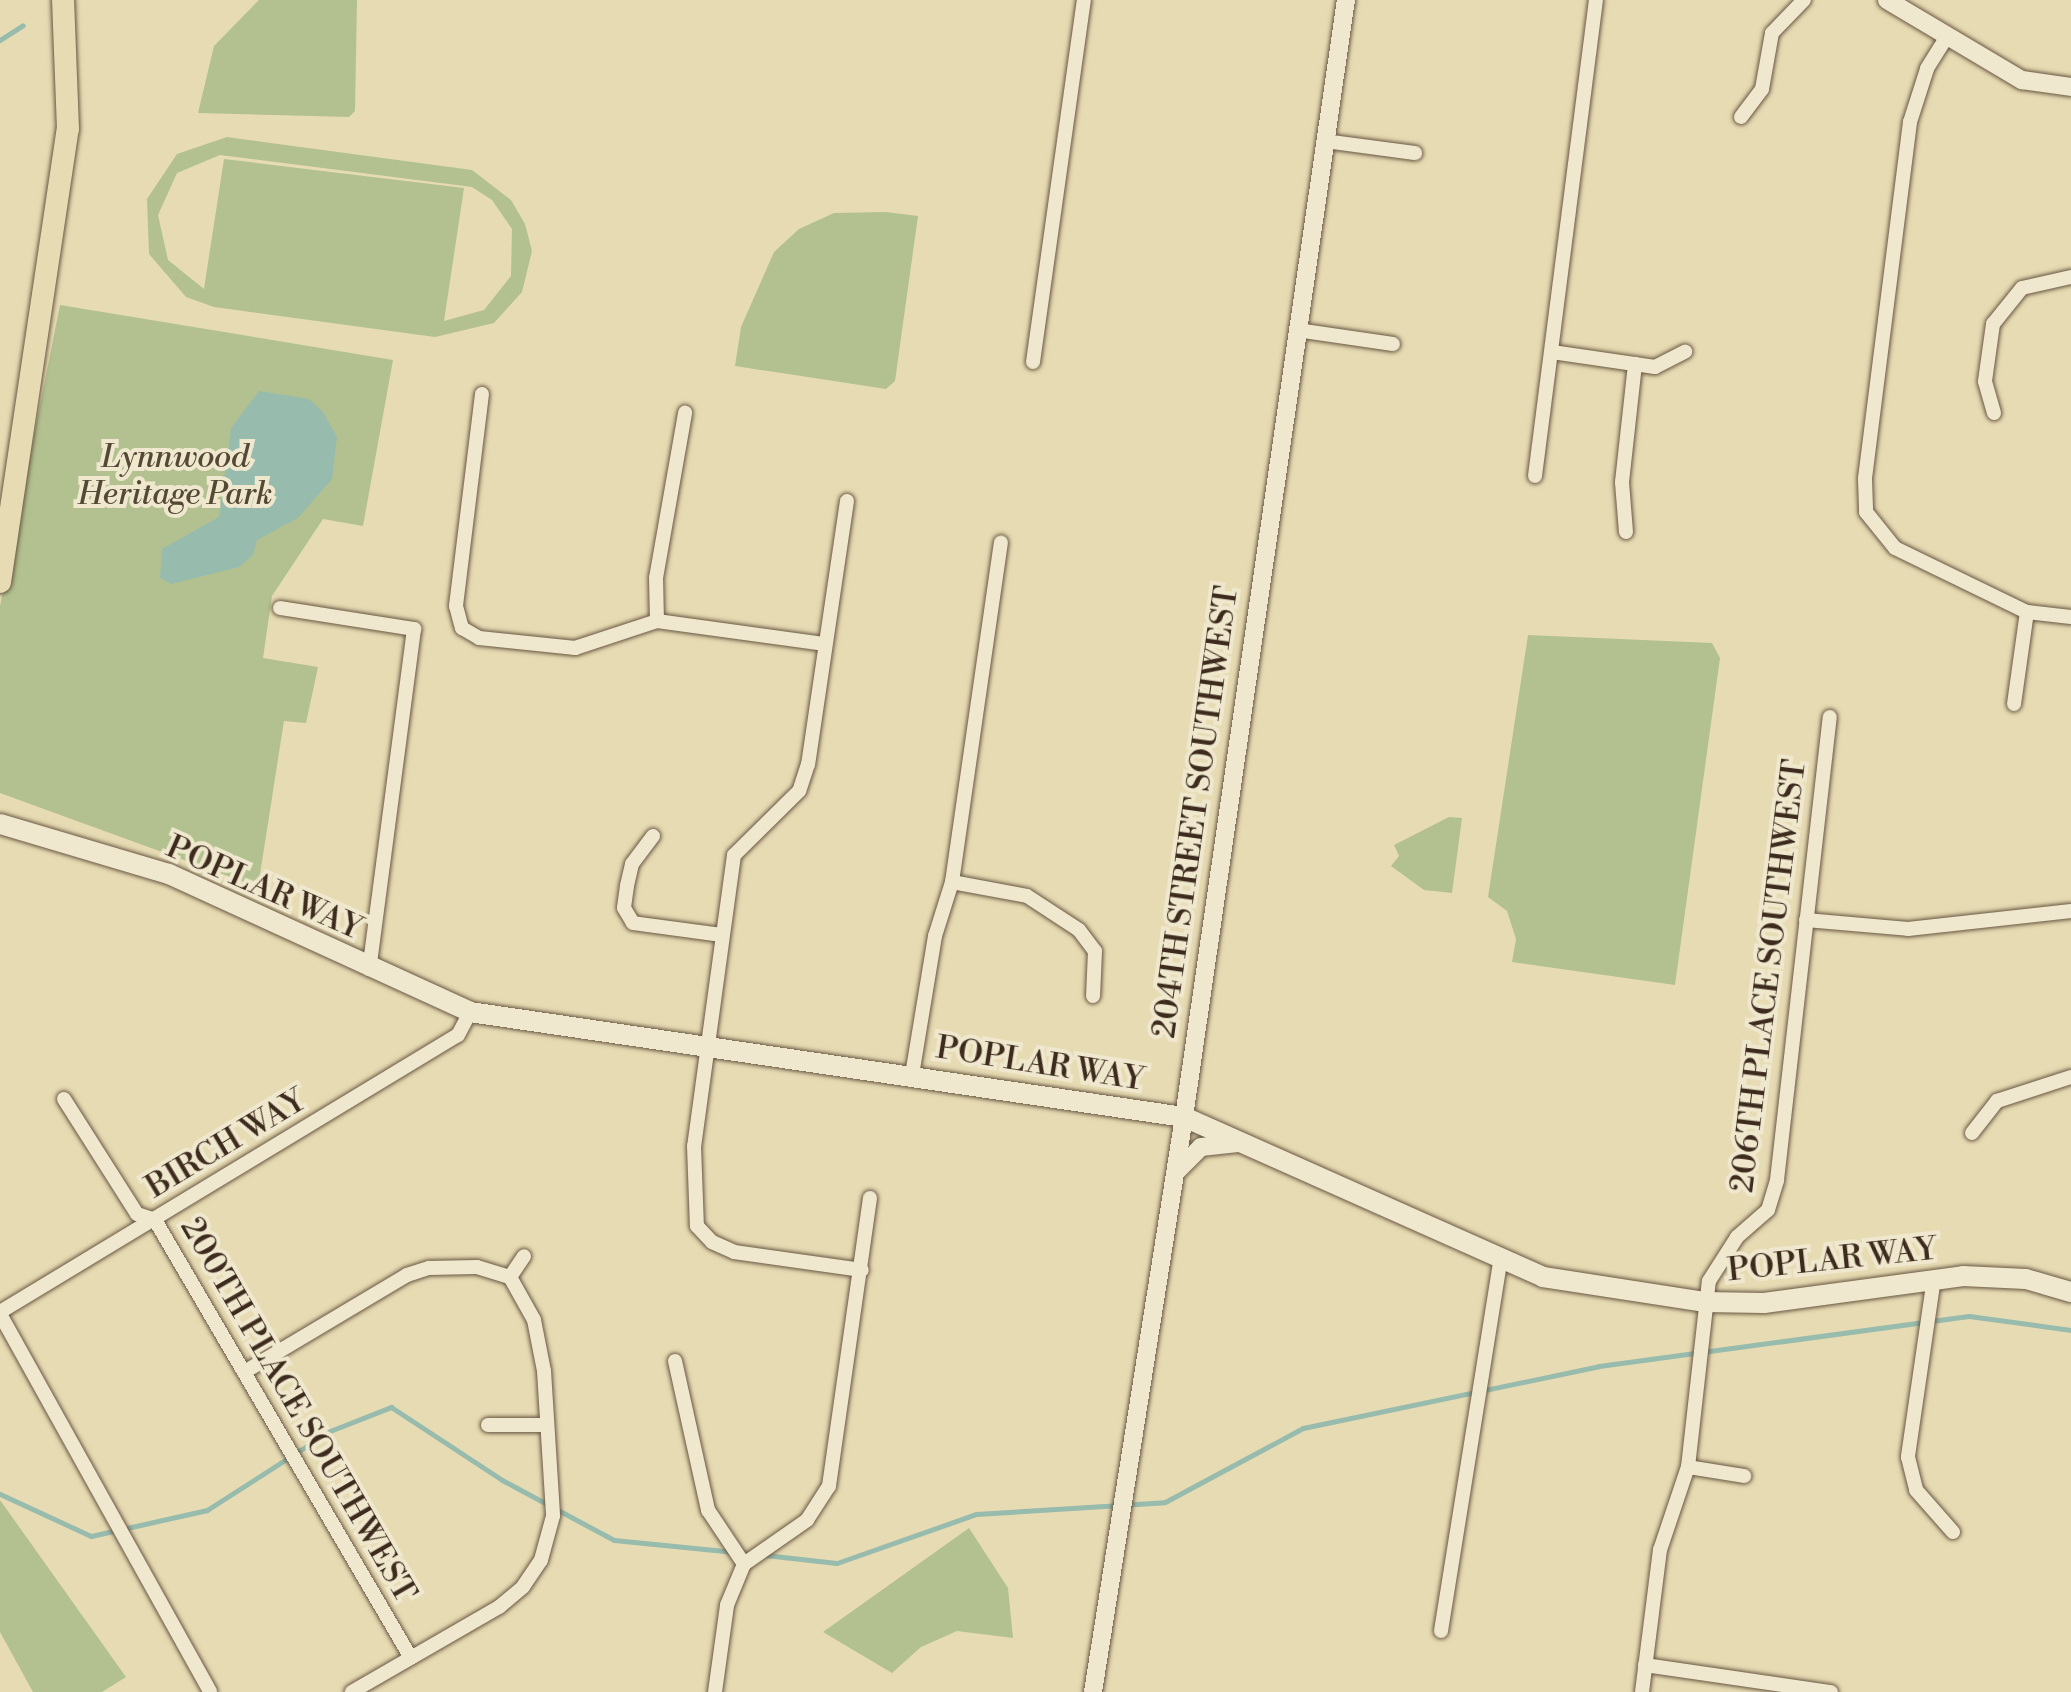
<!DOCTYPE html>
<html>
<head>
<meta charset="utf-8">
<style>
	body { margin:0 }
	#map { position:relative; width:2071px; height:1692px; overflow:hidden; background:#e7dbb3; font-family:"Libre Bodoni",serif }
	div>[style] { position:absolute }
	.green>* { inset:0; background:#b2c18f }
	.water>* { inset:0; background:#97bbad }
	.stream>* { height:5px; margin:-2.5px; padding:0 2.5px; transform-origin:2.5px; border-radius:2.5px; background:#97bbad }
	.roads { filter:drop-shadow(0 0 2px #685742) drop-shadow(0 0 2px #685742) }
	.minor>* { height:14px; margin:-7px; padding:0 7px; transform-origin:7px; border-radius:7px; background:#efe8ce }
	.tertiary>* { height:18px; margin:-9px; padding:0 9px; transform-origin:9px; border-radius:9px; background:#efe8ce }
	.secondary>* { height:20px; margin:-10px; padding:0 10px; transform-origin:10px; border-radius:10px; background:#efe8ce }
	.primary>* { height:22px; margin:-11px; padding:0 11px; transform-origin:11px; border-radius:11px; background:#e7dbb3 }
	span { translate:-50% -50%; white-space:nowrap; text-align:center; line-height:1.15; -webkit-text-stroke:8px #efe8ce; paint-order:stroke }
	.park-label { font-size:32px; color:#544934; font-style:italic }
	.street-label { font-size:32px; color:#3d2b1d }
</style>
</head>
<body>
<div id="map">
	<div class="green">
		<i style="clip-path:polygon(259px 0,357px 0,355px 111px,349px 117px,198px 113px,214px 46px)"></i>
		<i style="clip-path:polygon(evenodd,227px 137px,472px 170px,511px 200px,525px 224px,532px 251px,522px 292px,494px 323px,435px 337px,214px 307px,186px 297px,149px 254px,147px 199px,177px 154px,227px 137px,220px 155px,472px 187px,492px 200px,512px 229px,511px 276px,484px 310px,444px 321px,464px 188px,224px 159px,204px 289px,168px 260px,158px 215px,177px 173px,220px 155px)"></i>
		<i style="clip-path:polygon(886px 212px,918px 216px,895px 381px,886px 389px,735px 366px,741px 327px,774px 252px,799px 229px,834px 213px)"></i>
		<i style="clip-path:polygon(60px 305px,393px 360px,363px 526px,323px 519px,272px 596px,263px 658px,318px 667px,306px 723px,284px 721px,258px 887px,0 793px,0 606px)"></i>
		<i style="clip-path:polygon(1528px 635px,1712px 643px,1720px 658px,1675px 985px,1512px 962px,1516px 939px,1507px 911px,1488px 897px)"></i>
		<i style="clip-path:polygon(1449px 817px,1462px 818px,1452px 893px,1424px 890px,1391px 866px,1399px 856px,1394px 845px)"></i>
		<i style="clip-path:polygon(0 1500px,126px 1677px,102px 1692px,33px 1692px,0 1632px)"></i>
		<i style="clip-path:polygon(969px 1528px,1008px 1588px,1013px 1638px,957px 1631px,921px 1647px,892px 1673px,823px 1632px)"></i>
	</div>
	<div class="water">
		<i style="clip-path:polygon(259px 391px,309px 399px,323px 412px,337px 437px,332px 479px,298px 518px,257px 540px,253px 555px,239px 567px,171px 584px,160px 578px,162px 549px,219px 517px,231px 428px)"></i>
	</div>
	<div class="stream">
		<i style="left:0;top:40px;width:27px;rotate:-33deg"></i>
		<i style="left:0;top:1494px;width:100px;rotate:24.8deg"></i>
		<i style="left:91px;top:1536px;width:119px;rotate:-12.6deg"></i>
		<i style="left:207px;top:1510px;width:146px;rotate:-32.7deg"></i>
		<i style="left:330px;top:1431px;width:66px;rotate:-21.5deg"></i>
		<i style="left:391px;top:1407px;width:133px;rotate:33.3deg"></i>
		<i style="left:502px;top:1480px;width:127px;rotate:28.2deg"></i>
		<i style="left:614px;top:1540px;width:121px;rotate:5.7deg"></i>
		<i style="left:765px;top:1555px;width:72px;rotate:6.3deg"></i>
		<i style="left:837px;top:1563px;width:147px;rotate:-19.4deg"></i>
		<i style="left:976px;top:1514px;width:189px;rotate:-3.6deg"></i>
		<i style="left:1165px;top:1502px;width:157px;rotate:-28.2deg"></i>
		<i style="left:1303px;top:1428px;width:302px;rotate:-11.8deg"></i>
		<i style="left:1599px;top:1366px;width:373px;rotate:-7.7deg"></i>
		<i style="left:1969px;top:1316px;width:103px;rotate:7.8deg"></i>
	</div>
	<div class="roads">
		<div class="minor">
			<i style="left:1946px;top:38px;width:36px;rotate:122deg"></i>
			<i style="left:1927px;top:69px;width:56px;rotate:107.8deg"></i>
			<i style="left:1910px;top:122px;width:360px;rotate:97.2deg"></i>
			<i style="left:1865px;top:479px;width:33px;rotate:88deg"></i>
			<i style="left:1866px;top:512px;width:46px;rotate:51.1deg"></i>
			<i style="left:1895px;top:548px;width:147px;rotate:25.9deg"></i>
			<i style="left:2027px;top:612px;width:44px;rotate:6.5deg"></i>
			<i style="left:1741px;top:117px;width:35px;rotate:-53deg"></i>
			<i style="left:1762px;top:89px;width:57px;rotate:-79.9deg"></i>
			<i style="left:1772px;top:33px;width:46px;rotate:-45.9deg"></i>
			<i style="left:1325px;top:141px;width:91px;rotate:7.6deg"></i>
			<i style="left:1297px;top:330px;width:97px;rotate:8.3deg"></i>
			<i style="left:1552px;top:352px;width:104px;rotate:8.3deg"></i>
			<i style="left:1655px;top:367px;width:34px;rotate:-27deg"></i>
			<i style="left:1033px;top:362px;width:366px;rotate:-82deg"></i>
			<i style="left:482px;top:394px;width:214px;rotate:97deg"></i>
			<i style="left:456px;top:606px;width:23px;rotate:75deg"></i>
			<i style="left:462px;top:628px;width:20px;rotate:30deg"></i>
			<i style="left:479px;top:638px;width:97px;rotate:5.9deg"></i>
			<i style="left:575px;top:648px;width:86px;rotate:-18.2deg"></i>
			<i style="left:657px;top:621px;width:170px;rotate:7.8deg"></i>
			<i style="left:1994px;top:413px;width:33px;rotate:-106deg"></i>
			<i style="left:1985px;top:381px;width:58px;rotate:-82deg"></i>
			<i style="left:1993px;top:324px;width:46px;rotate:-51.1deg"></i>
			<i style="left:2022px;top:288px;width:50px;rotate:-12.7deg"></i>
			<i style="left:1535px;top:476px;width:480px;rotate:-82.7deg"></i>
			<i style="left:847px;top:501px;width:266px;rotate:98.4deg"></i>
			<i style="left:808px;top:764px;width:28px;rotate:108deg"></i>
			<i style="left:799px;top:791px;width:91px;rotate:135.4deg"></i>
			<i style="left:734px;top:855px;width:294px;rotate:97.8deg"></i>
			<i style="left:694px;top:1146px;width:80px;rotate:87.9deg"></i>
			<i style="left:697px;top:1226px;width:22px;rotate:47deg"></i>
			<i style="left:712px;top:1242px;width:24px;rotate:24deg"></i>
			<i style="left:734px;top:1252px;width:129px;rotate:8deg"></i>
			<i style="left:1626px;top:532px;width:50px;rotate:-94.6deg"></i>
			<i style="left:1622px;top:482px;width:119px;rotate:-83.7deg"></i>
			<i style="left:280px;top:608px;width:136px;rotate:8.9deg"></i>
			<i style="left:414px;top:629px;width:343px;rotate:97.5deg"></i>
			<i style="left:657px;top:621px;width:43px;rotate:-91.3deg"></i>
			<i style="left:656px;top:578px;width:168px;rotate:-80deg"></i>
			<i style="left:2014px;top:704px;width:93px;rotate:-82deg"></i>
			<i style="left:653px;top:836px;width:35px;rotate:127deg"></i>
			<i style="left:632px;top:864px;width:23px;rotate:103deg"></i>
			<i style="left:627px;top:886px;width:22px;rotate:98deg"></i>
			<i style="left:624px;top:908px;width:17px;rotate:59deg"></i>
			<i style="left:633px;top:923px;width:90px;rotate:7.7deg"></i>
			<i style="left:952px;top:882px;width:76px;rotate:10.6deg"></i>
			<i style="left:1027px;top:896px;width:62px;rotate:33.2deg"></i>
			<i style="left:1079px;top:930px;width:26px;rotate:53deg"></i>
			<i style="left:1095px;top:951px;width:45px;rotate:92.5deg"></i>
			<i style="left:1806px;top:920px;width:102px;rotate:5deg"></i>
			<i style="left:1908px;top:929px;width:164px;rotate:-6.3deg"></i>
			<i style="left:912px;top:1075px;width:141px;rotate:-80.6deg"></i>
			<i style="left:935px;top:936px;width:57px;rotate:-72.5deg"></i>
			<i style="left:952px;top:882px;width:343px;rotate:-81.8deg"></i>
			<i style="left:64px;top:1099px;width:136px;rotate:57.6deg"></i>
			<i style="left:137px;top:1214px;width:19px;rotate:18deg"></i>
			<i style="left:155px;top:1220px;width:507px;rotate:59.69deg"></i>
			<i style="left:1972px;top:1133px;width:41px;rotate:-52deg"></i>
			<i style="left:1997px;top:1101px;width:78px;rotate:-18deg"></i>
			<i style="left:510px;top:1277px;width:25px;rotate:-56deg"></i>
			<i style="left:1934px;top:1278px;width:181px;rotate:98.3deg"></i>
			<i style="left:1908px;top:1457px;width:34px;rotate:76deg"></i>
			<i style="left:1916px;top:1490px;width:56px;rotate:48.6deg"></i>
			<i style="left:0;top:1312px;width:535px;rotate:-31.17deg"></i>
			<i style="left:458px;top:1035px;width:26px;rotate:-62deg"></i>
			<i style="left:0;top:1314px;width:432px;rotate:60.9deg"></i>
			<i style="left:675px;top:1361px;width:153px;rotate:77.5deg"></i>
			<i style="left:708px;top:1510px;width:65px;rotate:56.3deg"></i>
			<i style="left:246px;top:1371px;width:187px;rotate:-30.8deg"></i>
			<i style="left:407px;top:1275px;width:23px;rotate:-18deg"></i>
			<i style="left:429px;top:1268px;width:48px;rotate:-1.2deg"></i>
			<i style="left:477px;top:1267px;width:34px;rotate:17deg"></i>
			<i style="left:510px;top:1277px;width:49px;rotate:60.8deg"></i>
			<i style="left:534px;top:1320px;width:52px;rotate:78.9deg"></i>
			<i style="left:544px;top:1371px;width:145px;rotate:86.4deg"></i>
			<i style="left:553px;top:1516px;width:46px;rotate:105.3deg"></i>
			<i style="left:541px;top:1560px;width:32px;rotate:124deg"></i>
			<i style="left:523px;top:1587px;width:31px;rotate:140deg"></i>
			<i style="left:499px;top:1607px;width:170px;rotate:150deg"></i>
			<i style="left:488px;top:1425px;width:58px"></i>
			<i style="left:1688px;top:1467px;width:57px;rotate:9.1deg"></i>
			<i style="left:1441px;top:1631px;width:373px;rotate:-80.9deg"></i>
			<i style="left:1645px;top:1665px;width:188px;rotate:8.3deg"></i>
			<i style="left:715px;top:1692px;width:88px;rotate:-82.1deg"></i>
			<i style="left:727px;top:1605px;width:44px;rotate:-67.5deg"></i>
			<i style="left:744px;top:1564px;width:77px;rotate:-34.9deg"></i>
			<i style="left:807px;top:1520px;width:40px;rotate:-57.1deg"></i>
			<i style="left:829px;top:1486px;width:291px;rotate:-81.9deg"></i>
			<i style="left:1642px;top:1692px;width:143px;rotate:-82.8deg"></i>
			<i style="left:1660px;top:1550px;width:88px;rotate:-71.4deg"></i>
			<i style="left:1688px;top:1467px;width:187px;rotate:-83.6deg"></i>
			<i style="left:1709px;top:1281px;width:52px;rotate:-57.5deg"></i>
			<i style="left:1737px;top:1237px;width:41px;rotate:-41.1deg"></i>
			<i style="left:1768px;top:1210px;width:31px;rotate:-73deg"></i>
			<i style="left:1777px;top:1180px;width:466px;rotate:-83.5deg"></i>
		</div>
		<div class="tertiary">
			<i style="left:1887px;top:0;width:157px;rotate:30.7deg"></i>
			<i style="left:2022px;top:80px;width:49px;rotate:8.1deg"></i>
			<i style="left:1176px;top:1172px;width:35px;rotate:-45deg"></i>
			<i style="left:1201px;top:1147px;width:37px;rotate:-6deg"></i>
			<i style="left:1093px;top:1692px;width:582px;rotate:-81.01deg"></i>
			<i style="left:1184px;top:1117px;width:1129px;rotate:-81.75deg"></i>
		</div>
		<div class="secondary">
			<i style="left:0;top:824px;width:176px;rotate:16.5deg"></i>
			<i style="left:169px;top:874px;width:331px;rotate:24.6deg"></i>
			<i style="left:470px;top:1012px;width:722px;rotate:8.37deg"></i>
			<i style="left:1184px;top:1117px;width:393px;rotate:24deg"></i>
			<i style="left:1543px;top:1277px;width:163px;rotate:8.8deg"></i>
			<i style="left:1704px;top:1302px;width:60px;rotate:1deg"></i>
			<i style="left:1764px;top:1303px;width:201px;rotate:-7.7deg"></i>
			<i style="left:1963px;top:1276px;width:63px;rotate:2.7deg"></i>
			<i style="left:2026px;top:1279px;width:47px;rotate:16.1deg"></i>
		</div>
		<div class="primary">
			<i style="left:0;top:582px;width:458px;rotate:-81.5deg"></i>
			<i style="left:68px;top:129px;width:129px;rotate:-92.2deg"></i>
		</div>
	</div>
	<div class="park-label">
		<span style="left:175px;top:476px">Lynnwood<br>Heritage Park</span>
	</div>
	<div class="street-label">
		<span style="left:1196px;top:812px;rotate:-82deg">204TH STREET SOUTHWEST</span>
		<span style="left:264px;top:888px;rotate:24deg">POPLAR WAY</span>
		<span style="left:1769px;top:976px;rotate:-83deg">206TH PLACE SOUTHWEST</span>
		<span style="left:1040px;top:1064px;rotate:9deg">POPLAR WAY</span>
		<span style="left:226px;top:1144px;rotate:-31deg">BIRCH WAY</span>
		<span style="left:1832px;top:1260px;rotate:-6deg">POPLAR WAY</span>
		<span style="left:298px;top:1410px;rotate:60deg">200TH PLACE SOUTHWEST</span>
	</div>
</div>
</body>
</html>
